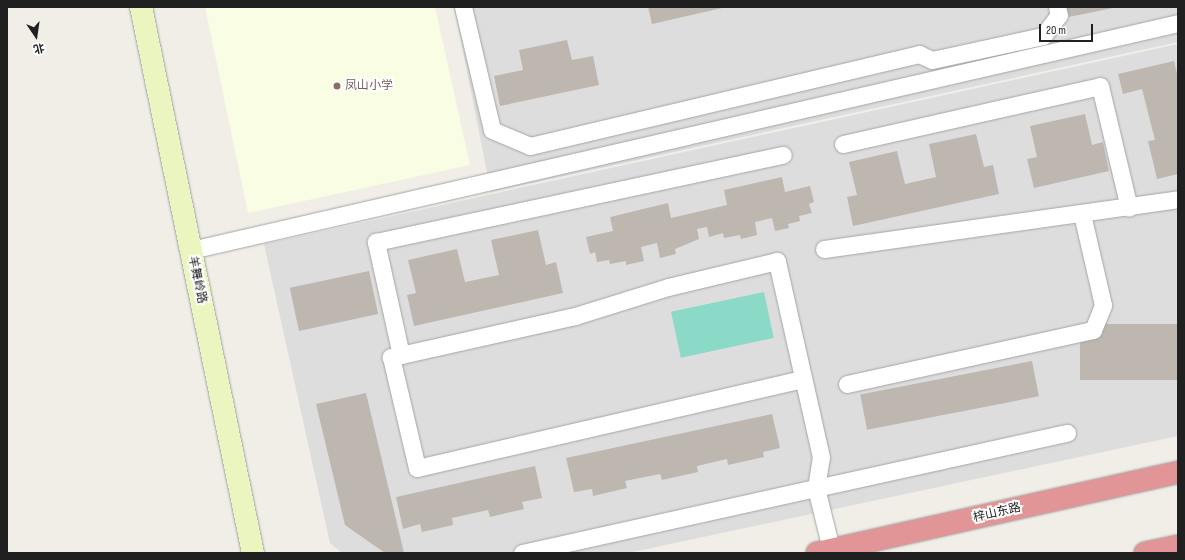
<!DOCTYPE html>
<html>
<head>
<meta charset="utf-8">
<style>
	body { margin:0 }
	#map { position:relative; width:1185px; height:560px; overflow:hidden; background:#f0eee7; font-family:"Sofia Sans Condensed","Noto Sans SC",sans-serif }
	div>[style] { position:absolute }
	.residential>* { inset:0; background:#dedddd }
	.education>* { inset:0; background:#f9fde3 }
	.pitch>* { inset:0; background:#8bd9c7; transform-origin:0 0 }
	.building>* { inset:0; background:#bdb7b0; transform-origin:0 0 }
	.roads { filter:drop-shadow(0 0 1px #a4a4a4) drop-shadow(0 0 1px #a4a4a4) }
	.street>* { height:17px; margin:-8.5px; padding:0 8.5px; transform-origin:8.5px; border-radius:8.5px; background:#fff }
	.secondary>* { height:22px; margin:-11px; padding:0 11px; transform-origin:11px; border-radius:11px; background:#eaf5c0 }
	.highway>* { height:22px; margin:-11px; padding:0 11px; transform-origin:11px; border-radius:11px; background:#e19597 }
	.dots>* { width:11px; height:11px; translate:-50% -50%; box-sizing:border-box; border:2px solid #fff; border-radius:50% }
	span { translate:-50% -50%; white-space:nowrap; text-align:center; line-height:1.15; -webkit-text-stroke:4px #fff; paint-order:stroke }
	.education-label { font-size:12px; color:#785e54 }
	.left { translate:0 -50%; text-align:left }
	.street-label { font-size:12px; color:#202020 }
	.frame { position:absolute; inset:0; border:8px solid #202020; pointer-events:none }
	.north { position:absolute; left:16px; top:16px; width:40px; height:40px; -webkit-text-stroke:3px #fff; paint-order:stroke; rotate:167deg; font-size:11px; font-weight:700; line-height:16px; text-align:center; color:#202020 }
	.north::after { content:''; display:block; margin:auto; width:14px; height:18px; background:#202020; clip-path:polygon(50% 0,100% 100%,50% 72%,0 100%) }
	.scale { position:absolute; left:1039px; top:24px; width:54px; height:18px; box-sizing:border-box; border:2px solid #202020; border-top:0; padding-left:5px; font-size:12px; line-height:14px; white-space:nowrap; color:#202020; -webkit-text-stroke:3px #fff; paint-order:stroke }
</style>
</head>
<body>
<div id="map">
	<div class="residential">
		<i style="clip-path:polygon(454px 7px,1178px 7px,1178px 42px,491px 192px)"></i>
		<i style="clip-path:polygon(1178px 44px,1178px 436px,628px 553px,342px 553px,330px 543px,264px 244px)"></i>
	</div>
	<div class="education">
		<i style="clip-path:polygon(205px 7px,435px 7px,470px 165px,248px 213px)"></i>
	</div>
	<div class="pitch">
		<i style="left:764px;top:292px;width:47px;height:95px;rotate:78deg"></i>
	</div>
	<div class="building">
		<i style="clip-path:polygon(648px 7px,722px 7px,722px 8px,652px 24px)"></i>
		<i style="clip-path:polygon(1066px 7px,1113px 7px,1113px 8px,1069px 17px)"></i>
		<i style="clip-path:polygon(567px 40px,572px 60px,593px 56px,599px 85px,500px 106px,494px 76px,523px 70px,519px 50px)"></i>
		<i style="clip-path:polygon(1174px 61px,1178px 78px,1178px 174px,1157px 179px,1148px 141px,1155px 140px,1142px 89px,1123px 94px,1118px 74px)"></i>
		<i style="clip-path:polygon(1085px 114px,1092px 145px,1103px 142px,1109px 171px,1034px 188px,1027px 159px,1037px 157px,1030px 126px)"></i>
		<i style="clip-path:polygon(976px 134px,984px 167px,993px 165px,999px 194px,853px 226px,847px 197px,857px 195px,849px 162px,897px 151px,905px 184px,936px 177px,929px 144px)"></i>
		<i style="clip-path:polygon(782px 177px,785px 192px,810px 186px,814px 202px,809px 204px,812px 213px,799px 216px,800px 221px,788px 224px,789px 228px,775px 231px,772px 218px,755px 222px,757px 235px,741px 239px,740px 235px,724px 238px,723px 233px,709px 237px,707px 227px,697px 229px,699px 239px,675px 249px,676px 254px,660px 258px,657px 243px,641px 247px,644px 261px,626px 265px,626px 261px,610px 264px,609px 260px,597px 262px,595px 252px,590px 254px,586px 237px,613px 231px,610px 217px,668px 203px,671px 218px,727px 205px,724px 190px)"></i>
		<i style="clip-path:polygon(538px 230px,546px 265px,556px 262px,563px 293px,414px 326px,407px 295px,416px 293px,408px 260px,457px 249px,465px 282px,499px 275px,491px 240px)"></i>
		<i style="left:369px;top:271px;width:44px;height:81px;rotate:78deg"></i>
		<i style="left:1178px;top:324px;width:56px;height:98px;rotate:90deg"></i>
		<i style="left:1032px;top:361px;width:36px;height:175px;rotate:79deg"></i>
		<i style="clip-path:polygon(366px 393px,404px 553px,385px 553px,345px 525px,316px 404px)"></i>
		<i style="clip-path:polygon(772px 414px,780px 448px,763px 452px,764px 457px,728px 465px,727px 459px,697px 466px,698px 472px,662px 480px,660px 474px,625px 481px,627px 488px,593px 496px,592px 489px,574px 492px,566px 458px)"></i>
		<i style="clip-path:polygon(535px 466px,542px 498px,522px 502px,524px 509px,490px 517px,488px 510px,452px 518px,453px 525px,422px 532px,420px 524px,403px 529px,396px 497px)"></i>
	</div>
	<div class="roads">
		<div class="street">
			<i style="left:463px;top:7px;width:126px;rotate:76.7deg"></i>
			<i style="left:492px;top:130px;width:41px;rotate:22.8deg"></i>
			<i style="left:530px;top:146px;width:400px;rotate:-13.3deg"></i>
			<i style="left:919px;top:54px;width:14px;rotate:25deg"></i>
			<i style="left:932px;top:60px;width:114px;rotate:-12.2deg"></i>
			<i style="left:1043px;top:36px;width:26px;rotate:-53deg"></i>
			<i style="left:1059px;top:15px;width:8px;rotate:-104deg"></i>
			<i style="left:843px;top:144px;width:263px;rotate:-12.7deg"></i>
			<i style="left:1100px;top:86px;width:125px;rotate:76.6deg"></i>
			<i style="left:824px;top:249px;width:358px;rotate:-8deg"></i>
			<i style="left:191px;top:250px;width:1013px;rotate:-12.95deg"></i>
			<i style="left:401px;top:355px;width:116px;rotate:-102.5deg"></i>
			<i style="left:376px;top:242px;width:416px;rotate:-12.1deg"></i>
			<i style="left:847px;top:384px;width:252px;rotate:-12.4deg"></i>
			<i style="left:1093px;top:330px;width:27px;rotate:-68deg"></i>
			<i style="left:1103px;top:305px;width:93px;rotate:-103deg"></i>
			<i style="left:522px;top:553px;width:301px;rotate:-12.5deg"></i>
			<i style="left:816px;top:488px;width:31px;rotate:-81deg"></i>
			<i style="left:821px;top:457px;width:201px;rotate:-102.7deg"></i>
			<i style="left:777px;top:261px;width:112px;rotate:166.6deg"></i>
			<i style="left:668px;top:287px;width:97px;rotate:162.7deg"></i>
			<i style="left:575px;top:316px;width:189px;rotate:167.4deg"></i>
			<i style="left:391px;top:357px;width:114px;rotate:76.8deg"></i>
			<i style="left:417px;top:468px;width:395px;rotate:-13deg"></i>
			<i style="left:832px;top:553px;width:67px;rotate:-103.8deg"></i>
			<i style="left:816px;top:488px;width:257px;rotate:-12.4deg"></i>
		</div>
		<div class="secondary">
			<i style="left:141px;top:7px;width:557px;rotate:78.41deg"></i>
		</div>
		<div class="highway">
			<i style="left:817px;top:553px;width:370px;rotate:-12.6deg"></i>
			<i style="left:1145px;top:553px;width:34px;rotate:-12deg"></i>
		</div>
	</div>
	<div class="dots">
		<i style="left:337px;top:86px;background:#8d6e63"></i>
	</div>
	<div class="education-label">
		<span class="left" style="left:345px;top:86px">凤山小学</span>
	</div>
	<div class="street-label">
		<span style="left:197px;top:280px;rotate:78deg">羊舞岭路</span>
		<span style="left:997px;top:513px;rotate:-13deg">梓山东路</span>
	</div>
	<div class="frame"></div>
	<div class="north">北</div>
	<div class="scale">20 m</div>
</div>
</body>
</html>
